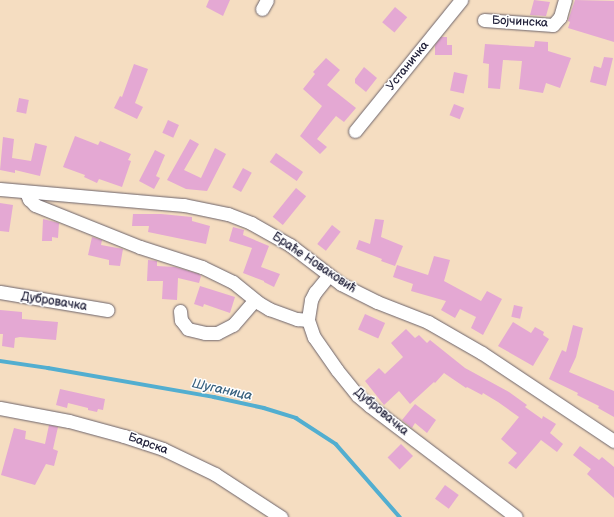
<!DOCTYPE html>
<html>
<head>
<meta charset="utf-8">
<style>
	body { margin:0 }
	#map { position:relative; width:614px; height:517px; overflow:hidden; background:#f5ddc1; font-family:"Balsamiq Sans",sans-serif }
	div>[style] { position:absolute }
	.stream>* { height:3.5px; margin:-1.75px; padding:0 1.75px; transform-origin:1.75px; border-radius:1.75px; background:#52aed0 }
	.building>* { inset:0; background:#e4a8d3; transform-origin:0 0 }
	.roads { filter:drop-shadow(0 0 1px #6c636a) drop-shadow(0 0 1px #6c636a) }
	.minor>* { height:13px; margin:-6.5px; padding:0 6.5px; transform-origin:6.5px; border-radius:6.5px; background:#fff }
	span { translate:-50% -50%; white-space:nowrap; text-align:center; line-height:1.15; -webkit-text-stroke:3px #fff; paint-order:stroke }
	.street-label { font-size:12px; color:#22223b }
	.water-label { font-size:13px; color:#38617e; font-style:italic }
</style>
</head>
<body>
<div id="map">
	<div class="stream">
		<i style="left:0;top:361px;width:49px;rotate:8.3deg"></i>
		<i style="left:48px;top:368px;width:169px;rotate:9.9deg"></i>
		<i style="left:214px;top:397px;width:51px;rotate:12.4deg"></i>
		<i style="left:264px;top:408px;width:34px;rotate:17deg"></i>
		<i style="left:296px;top:418px;width:48px;rotate:33deg"></i>
		<i style="left:336px;top:444px;width:97px;rotate:48.8deg"></i>
	</div>
	<div class="building">
		<i style="clip-path:polygon(209px 0,230px 0,223px 16px,206px 7px)"></i>
		<i style="clip-path:polygon(534px 0,550px 2px,546px 16px,530px 15px)"></i>
		<i style="clip-path:polygon(575px 0,614px 1px,614px 42px,568px 28px,570px 22px,568px 21px)"></i>
		<i style="left:395px;top:7px;width:16px;height:20px;rotate:40deg"></i>
		<i style="clip-path:polygon(441px 37px,447px 37px,447px 45px,452px 45px,452px 55px,435px 55px,435px 45px)"></i>
		<i style="clip-path:polygon(535px 41px,548px 42px,548px 51px,571px 58px,560px 88px,546px 83px,543px 93px,519px 89px,522px 61px,503px 60px,500px 89px,488px 88px,489px 64px,483px 63px,485px 44px,534px 47px)"></i>
		<i style="clip-path:polygon(604px 57px,613px 58px,606px 86px,590px 82px,594px 66px,601px 68px)"></i>
		<i style="clip-path:polygon(326px 58px,340px 70px,327px 85px,356px 108px,344px 122px,336px 116px,317px 139px,327px 147px,320px 154px,300px 136px,322px 106px,303px 89px,315px 74px,313px 72px)"></i>
		<i style="clip-path:polygon(134px 64px,148px 69px,135px 103px,143px 107px,137px 119px,114px 108px,120px 96px,122px 97px)"></i>
		<i style="clip-path:polygon(364px 67px,377px 78px,366px 92px,355px 83px,355px 79px)"></i>
		<i style="left:454px;top:72px;width:14px;height:19px;rotate:12deg"></i>
		<i style="left:19px;top:98px;width:10px;height:14px;rotate:11deg"></i>
		<i style="left:454px;top:104px;width:11px;height:12px;rotate:22deg"></i>
		<i style="left:168px;top:120px;width:12px;height:14px;rotate:24deg"></i>
		<i style="clip-path:polygon(75px 136px,98px 145px,100px 141px,131px 154px,128px 160px,131px 161px,122px 187px,99px 179px,97px 183px,84px 177px,85px 175px,63px 167px)"></i>
		<i style="clip-path:polygon(3px 137px,14px 139px,12px 158px,31px 161px,35px 143px,47px 146px,40px 176px,15px 170px,15px 173px,0 170px)"></i>
		<i style="clip-path:polygon(190px 139px,199px 144px,184px 170px,201px 178px,215px 148px,226px 154px,207px 191px,186px 189px,167px 180px)"></i>
		<i style="clip-path:polygon(155px 150px,165px 155px,156px 176px,160px 178px,154px 189px,139px 181px)"></i>
		<i style="left:276px;top:153px;width:33px;height:11px;rotate:35deg"></i>
		<i style="left:243px;top:168px;width:10px;height:22px;rotate:29deg"></i>
		<i style="left:296px;top:188px;width:13px;height:37px;rotate:39deg"></i>
		<i style="clip-path:polygon(0 203px,13px 205px,9px 232px,0 231px)"></i>
		<i style="clip-path:polygon(133px 214px,161px 214px,192px 217px,192px 221px,210px 226px,206px 244px,148px 232px,149px 226px,132px 226px)"></i>
		<i style="clip-path:polygon(43px 219px,59px 223px,58px 238px,52px 237px,52px 241px,42px 241px)"></i>
		<i style="clip-path:polygon(375px 219px,384px 220px,381px 237px,403px 246px,395px 266px,381px 261px,382px 259px,356px 249px,359px 240px,370px 244px)"></i>
		<i style="left:332px;top:225px;width:11px;height:24px;rotate:38deg"></i>
		<i style="clip-path:polygon(233px 227px,244px 230px,243px 235px,269px 246px,261px 267px,280px 274px,274px 287px,264px 282px,264px 281px,243px 273px,252px 248px,229px 241px)"></i>
		<i style="clip-path:polygon(92px 237px,102px 240px,101px 245px,123px 249px,120px 266px,109px 265px,109px 260px,88px 255px)"></i>
		<i style="clip-path:polygon(434px 256px,450px 260px,444px 281px,481px 301px,487px 291px,502px 299px,483px 335px,471px 328px,476px 317px,460px 309px,455px 318px,441px 310px,446px 301px,411px 291px,413px 284px,393px 277px,397px 265px,428px 275px)"></i>
		<i style="clip-path:polygon(148px 260px,157px 261px,157px 266px,175px 267px,199px 274px,201px 276px,199px 283px,178px 278px,177px 300px,162px 299px,163px 281px,147px 281px)"></i>
		<i style="clip-path:polygon(200px 286px,235px 297px,230px 313px,204px 304px,203px 307px,194px 304px)"></i>
		<i style="left:514px;top:305px;width:9px;height:12px;rotate:13deg"></i>
		<i style="clip-path:polygon(0 310px,22px 312px,22px 319px,58px 322px,56px 340px,20px 337px,15px 338px,14px 348px,2px 346px,3px 334px,0 334px)"></i>
		<i style="left:365px;top:314px;width:22px;height:17px;rotate:24deg"></i>
		<i style="clip-path:polygon(513px 322px,531px 333px,535px 327px,544px 332px,543px 335px,549px 339px,533px 366px,498px 346px)"></i>
		<i style="clip-path:polygon(573px 325px,583px 328px,576px 357px,569px 372px,614px 391px,614px 417px,598px 408px,599px 406px,577px 395px,578px 393px,549px 379px,562px 350px,566px 352px)"></i>
		<i style="clip-path:polygon(406px 329px,415px 338px,419px 335px,427px 343px,430px 340px,465px 368px,509px 392px,527px 405px,525px 407px,542px 419px,543px 416px,556px 424px,550px 433px,563px 444px,557px 452px,541px 440px,516px 469px,508px 463px,517px 453px,501px 439px,519px 417px,498px 402px,483px 393px,482px 395px,467px 387px,466px 388px,444px 373px,435px 383px,434px 382px,410px 404px,399px 391px,384px 405px,365px 381px,379px 368px,385px 374px,403px 357px,391px 343px)"></i>
		<i style="clip-path:polygon(60px 389px,105px 399px,103px 410px,98px 409px,97px 412px,88px 410px,88px 408px,68px 403px,67px 408px,56px 405px)"></i>
		<i style="clip-path:polygon(415px 404px,436px 420px,427px 433px,415px 423px,412px 428px,402px 420px)"></i>
		<i style="clip-path:polygon(49px 425px,58px 427px,53px 449px,58px 451px,54px 466px,46px 464px,35px 485px,1px 475px,14px 428px,26px 431px,25px 439px,45px 444px)"></i>
		<i style="left:401px;top:444px;width:17px;height:19px;rotate:45deg"></i>
		<i style="clip-path:polygon(580px 446px,599px 460px,602px 457px,614px 467px,614px 498px,587px 474px,591px 469px,573px 455px)"></i>
		<i style="left:445px;top:485px;width:17px;height:17px;rotate:36deg"></i>
	</div>
	<div class="roads">
		<div class="minor">
			<i style="left:262px;top:9px;width:10px;rotate:-61deg"></i>
			<i style="left:484px;top:20px;width:69px;rotate:4.1deg"></i>
			<i style="left:553px;top:25px;width:11px;rotate:-49deg"></i>
			<i style="left:560px;top:17px;width:18px;rotate:-74deg"></i>
			<i style="left:355px;top:131px;width:169px;rotate:-51deg"></i>
			<i style="left:0;top:189px;width:185px;rotate:5deg"></i>
			<i style="left:184px;top:205px;width:45px;rotate:11.6deg"></i>
			<i style="left:228px;top:214px;width:25px;rotate:21deg"></i>
			<i style="left:251px;top:223px;width:45px;rotate:29.4deg"></i>
			<i style="left:290px;top:245px;width:64px;rotate:37.4deg"></i>
			<i style="left:341px;top:284px;width:40px;rotate:26.6deg"></i>
			<i style="left:377px;top:302px;width:55px;rotate:21.4deg"></i>
			<i style="left:428px;top:322px;width:62px;rotate:29.9deg"></i>
			<i style="left:482px;top:353px;width:159px;rotate:33.7deg"></i>
			<i style="left:26px;top:192px;width:8px;rotate:67deg"></i>
			<i style="left:29px;top:199px;width:8px;rotate:45deg"></i>
			<i style="left:35px;top:205px;width:113px;rotate:21.8deg"></i>
			<i style="left:140px;top:247px;width:65px;rotate:17.9deg"></i>
			<i style="left:202px;top:267px;width:34px;rotate:26deg"></i>
			<i style="left:233px;top:282px;width:33px;rotate:39deg"></i>
			<i style="left:259px;top:303px;width:12px;rotate:31deg"></i>
			<i style="left:269px;top:309px;width:30px;rotate:20deg"></i>
			<i style="left:297px;top:319px;width:11px;rotate:5deg"></i>
			<i style="left:329px;top:275px;width:22px;rotate:129deg"></i>
			<i style="left:315px;top:292px;width:9px;rotate:117deg"></i>
			<i style="left:311px;top:300px;width:20px;rotate:99deg"></i>
			<i style="left:308px;top:320px;width:18px;rotate:71deg"></i>
			<i style="left:314px;top:337px;width:40px;rotate:55.1deg"></i>
			<i style="left:337px;top:370px;width:32px;rotate:51deg"></i>
			<i style="left:357px;top:395px;width:17px;rotate:40deg"></i>
			<i style="left:370px;top:406px;width:183px;rotate:37.2deg"></i>
			<i style="left:0;top:292px;width:109px;rotate:9.5deg"></i>
			<i style="left:180px;top:311px;width:9px;rotate:84deg"></i>
			<i style="left:181px;top:320px;width:11px;rotate:52deg"></i>
			<i style="left:188px;top:329px;width:17px;rotate:13deg"></i>
			<i style="left:205px;top:333px;width:12px"></i>
			<i style="left:217px;top:333px;width:18px;rotate:-27deg"></i>
			<i style="left:233px;top:325px;width:33px;rotate:-49deg"></i>
			<i style="left:0;top:408px;width:70px;rotate:10.7deg"></i>
			<i style="left:69px;top:421px;width:57px;rotate:15.3deg"></i>
			<i style="left:124px;top:436px;width:41px;rotate:18.4deg"></i>
			<i style="left:163px;top:449px;width:58px;rotate:25.7deg"></i>
			<i style="left:215px;top:474px;width:79px;rotate:33.1deg"></i>
		</div>
	</div>
	<div class="street-label">
		<span style="left:520px;top:22px;rotate:3deg">Бојчинска</span>
		<span style="left:408px;top:66px;rotate:-51deg">Устаничка</span>
		<span style="left:314px;top:263px;rotate:34deg">Браће Новаковић</span>
		<span style="left:54px;top:302px;rotate:9deg">Дубровачка</span>
		<span style="left:381px;top:412px;rotate:40deg">Дубровачка</span>
		<span style="left:148px;top:444px;rotate:20deg">Барска</span>
	</div>
	<div class="water-label">
		<span style="left:222px;top:390px;rotate:12deg">Шуганица</span>
	</div>
</div>
</body>
</html>
